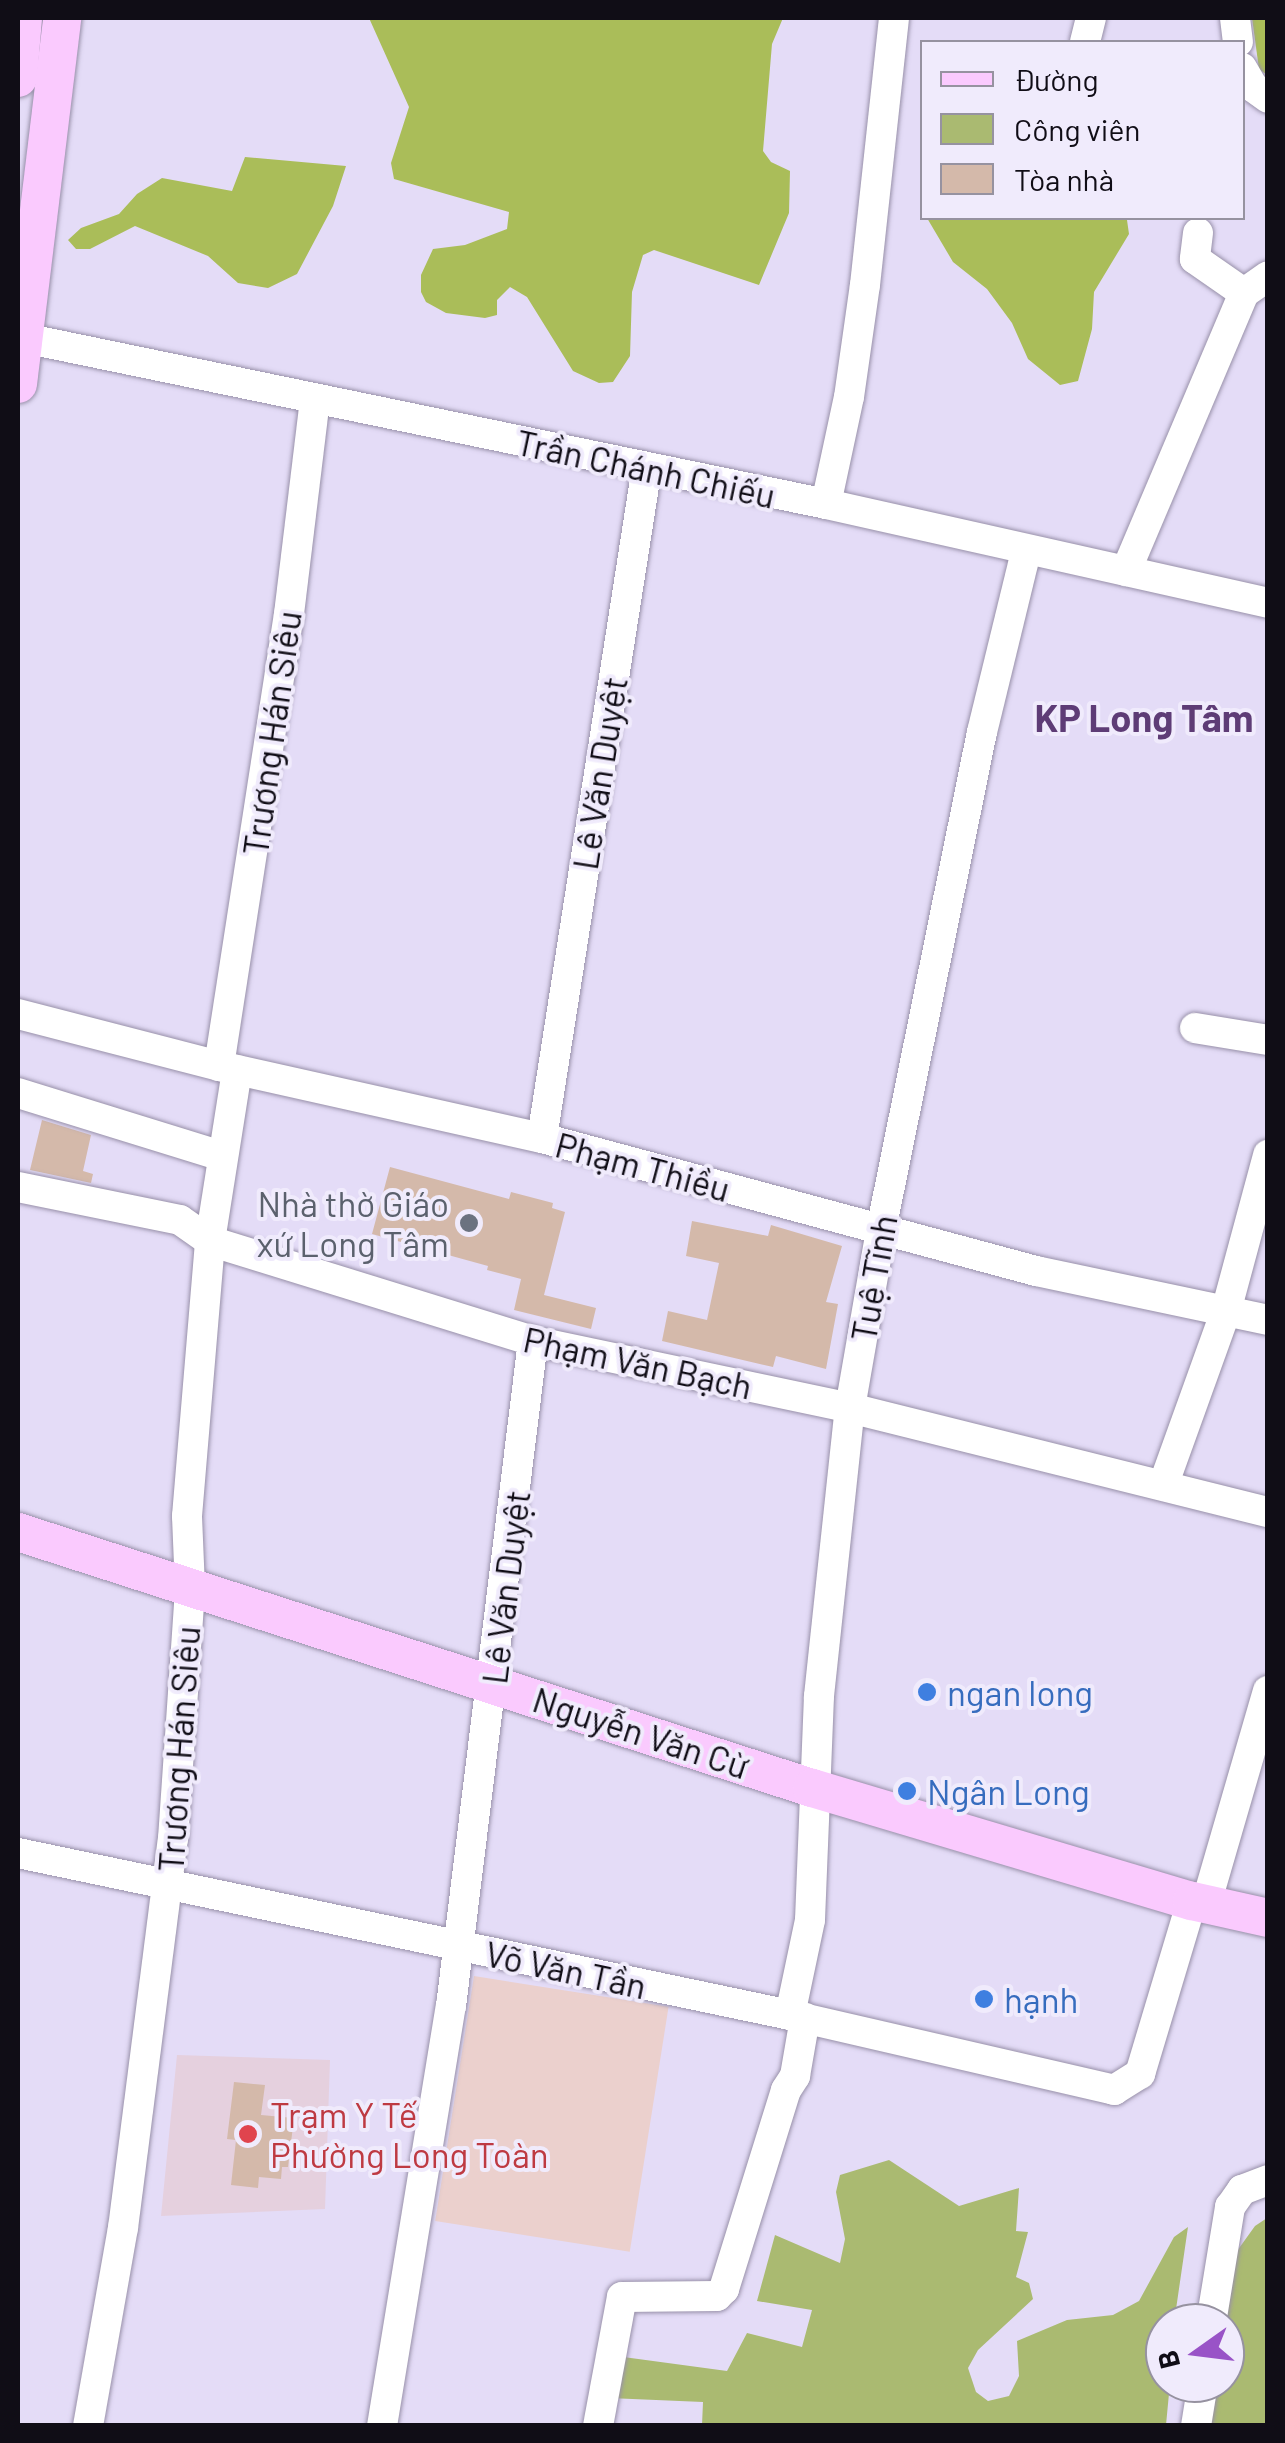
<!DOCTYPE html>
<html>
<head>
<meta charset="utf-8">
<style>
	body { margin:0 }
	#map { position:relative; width:1285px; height:2443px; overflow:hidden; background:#e4dcf7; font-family:Barlow,sans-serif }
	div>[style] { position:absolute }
	.education>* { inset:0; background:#ebd0cd; transform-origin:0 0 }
	.medical>* { inset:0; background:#e5d0de }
	.green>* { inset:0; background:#aaba71 }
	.forest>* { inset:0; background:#aabd59 }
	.building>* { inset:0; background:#d4b9aa }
	.roads { filter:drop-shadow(0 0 2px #9890a9) drop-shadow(0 0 2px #9890a9) }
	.minor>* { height:30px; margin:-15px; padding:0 15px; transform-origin:15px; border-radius:15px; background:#fff }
	.major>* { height:38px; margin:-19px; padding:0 19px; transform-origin:19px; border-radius:19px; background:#facafe }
	.dots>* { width:28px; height:28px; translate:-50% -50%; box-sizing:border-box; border:5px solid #f0ebfc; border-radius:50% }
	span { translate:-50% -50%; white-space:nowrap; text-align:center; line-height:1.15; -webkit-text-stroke:8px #f0ebfc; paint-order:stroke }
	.street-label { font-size:35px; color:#100d16 }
	.worship-label { font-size:35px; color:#5b616d }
	.right { translate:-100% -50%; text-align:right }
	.shop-label { font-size:35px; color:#366cbe }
	.left { translate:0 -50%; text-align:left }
	.health-label { font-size:35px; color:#be3a42 }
	.neighbourhood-label { font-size:38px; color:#5e3c76; font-weight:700 }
	.frame { position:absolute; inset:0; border:20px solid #100d16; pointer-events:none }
	.legend { position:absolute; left:920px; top:40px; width:325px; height:180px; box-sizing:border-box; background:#f0ebfc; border:2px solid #9692a0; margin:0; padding:12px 18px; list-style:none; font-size:30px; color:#100d16 }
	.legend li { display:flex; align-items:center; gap:20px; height:50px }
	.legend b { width:50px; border:2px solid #9692a0 }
	.north { position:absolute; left:1145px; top:2303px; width:100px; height:100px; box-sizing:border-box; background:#f0ebfc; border:2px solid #9692a0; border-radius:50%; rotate:256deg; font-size:28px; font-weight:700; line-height:40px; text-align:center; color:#100d16 }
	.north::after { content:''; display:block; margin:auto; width:35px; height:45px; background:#9953c7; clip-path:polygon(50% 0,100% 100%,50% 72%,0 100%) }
</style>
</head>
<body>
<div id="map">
	<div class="education">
		<i style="left:474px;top:1976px;width:197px;height:248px;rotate:9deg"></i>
	</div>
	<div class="medical">
		<i style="clip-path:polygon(177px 2055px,330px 2060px,325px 2209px,161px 2216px)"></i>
	</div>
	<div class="green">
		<i style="clip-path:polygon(889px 2160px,959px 2206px,1019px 2188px,1016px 2231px,1028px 2232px,1016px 2277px,1029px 2283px,1033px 2299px,978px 2350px,968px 2368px,976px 2392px,988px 2401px,1009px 2396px,1019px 2376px,1017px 2341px,1067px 2320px,1113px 2315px,1139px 2301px,1174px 2237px,1188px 2227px,1174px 2323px,1165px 2323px,1165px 2383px,1170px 2383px,1166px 2425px,702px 2425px,703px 2402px,609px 2398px,616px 2356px,727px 2371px,747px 2333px,802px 2347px,812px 2310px,757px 2301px,775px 2235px,840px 2263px,845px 2239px,836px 2192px,840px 2175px)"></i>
		<i style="clip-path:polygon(1267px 2218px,1267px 2425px,1207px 2426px,1213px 2383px,1225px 2383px,1225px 2323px,1237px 2251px,1255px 2226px)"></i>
	</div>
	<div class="forest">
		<i style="clip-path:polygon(369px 18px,783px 18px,772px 44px,763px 151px,771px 162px,790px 171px,789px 213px,759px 285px,654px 250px,643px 255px,632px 292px,630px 356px,613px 382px,599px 383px,573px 371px,527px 297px,510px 287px,497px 300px,497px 315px,485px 318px,446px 313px,426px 302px,421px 292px,421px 275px,433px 249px,465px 245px,507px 229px,509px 212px,394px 179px,391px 163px,409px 107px)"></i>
		<i style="clip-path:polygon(1252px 18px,1267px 18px,1267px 75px,1259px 69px)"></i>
		<i style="clip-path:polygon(245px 157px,346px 166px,333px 206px,297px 274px,268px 288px,238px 283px,208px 256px,135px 226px,90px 249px,76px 249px,68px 240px,81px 228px,119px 214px,137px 194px,162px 178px,232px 191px)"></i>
		<i style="clip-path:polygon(927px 218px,1127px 220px,1129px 234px,1094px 292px,1092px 329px,1078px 381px,1060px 385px,1028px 359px,1012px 323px,987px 289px,953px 262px)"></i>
	</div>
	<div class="building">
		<i style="clip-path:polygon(42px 1120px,91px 1135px,83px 1171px,93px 1174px,91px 1183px,30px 1170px)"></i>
		<i style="clip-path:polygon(390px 1167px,509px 1199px,511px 1192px,553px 1203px,552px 1208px,565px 1212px,544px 1295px,596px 1308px,591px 1329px,514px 1310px,521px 1279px,487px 1270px,488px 1266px,372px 1234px)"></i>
		<i style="clip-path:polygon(692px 1221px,768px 1236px,771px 1225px,842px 1246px,826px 1302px,838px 1304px,826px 1369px,776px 1356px,773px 1367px,662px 1341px,668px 1311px,707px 1320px,719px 1263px,686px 1256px)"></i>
		<i style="clip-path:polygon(234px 2082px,265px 2085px,261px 2115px,294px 2118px,288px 2167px,282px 2167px,281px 2179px,259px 2177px,258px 2188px,231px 2185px,236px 2140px,227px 2139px)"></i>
	</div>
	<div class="roads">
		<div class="minor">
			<i style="left:1235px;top:18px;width:24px;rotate:83deg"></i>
			<i style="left:1085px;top:42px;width:25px;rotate:-76deg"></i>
			<i style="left:1242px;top:68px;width:22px;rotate:60deg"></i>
			<i style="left:1253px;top:87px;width:19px;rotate:36deg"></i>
			<i style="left:1198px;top:233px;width:26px;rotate:97deg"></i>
			<i style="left:1195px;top:259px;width:60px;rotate:34.8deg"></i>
			<i style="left:1244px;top:293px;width:29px;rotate:-35deg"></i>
			<i style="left:24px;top:338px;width:819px;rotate:11.69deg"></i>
			<i style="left:826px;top:504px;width:453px;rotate:12.6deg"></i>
			<i style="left:826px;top:504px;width:109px;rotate:-77.9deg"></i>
			<i style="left:849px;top:397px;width:113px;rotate:-81.9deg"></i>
			<i style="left:865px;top:285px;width:269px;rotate:-83.8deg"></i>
			<i style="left:1126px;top:571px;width:302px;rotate:-67deg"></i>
			<i style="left:18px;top:1014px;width:208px;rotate:14.5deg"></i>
			<i style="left:219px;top:1066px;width:331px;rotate:12.6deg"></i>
			<i style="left:542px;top:1138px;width:512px;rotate:15.07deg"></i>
			<i style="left:1036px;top:1271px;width:237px;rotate:11.9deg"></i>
			<i style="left:1195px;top:1028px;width:74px;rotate:9.3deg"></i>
			<i style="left:219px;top:1066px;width:457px;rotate:-81.2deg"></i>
			<i style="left:289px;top:614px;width:217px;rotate:-83.1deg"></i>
			<i style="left:18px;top:1093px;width:214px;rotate:17.2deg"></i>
			<i style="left:542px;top:1138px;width:679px;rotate:-81.11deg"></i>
			<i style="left:18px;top:1187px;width:165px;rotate:11.5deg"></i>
			<i style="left:180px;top:1220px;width:37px;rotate:35deg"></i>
			<i style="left:210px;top:1241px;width:338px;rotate:17.2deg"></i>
			<i style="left:533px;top:1341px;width:324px;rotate:11.9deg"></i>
			<i style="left:850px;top:1408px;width:431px;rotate:14deg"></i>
			<i style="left:1164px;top:1483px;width:183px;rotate:-70.2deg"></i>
			<i style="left:1226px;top:1311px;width:162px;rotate:-74.9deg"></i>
			<i style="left:18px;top:1853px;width:789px;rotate:11.85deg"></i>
			<i style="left:790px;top:2015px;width:333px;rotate:13deg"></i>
			<i style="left:1114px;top:2090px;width:31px;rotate:-32deg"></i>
			<i style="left:1140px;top:2074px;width:181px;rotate:-73.3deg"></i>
			<i style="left:1206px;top:1904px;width:222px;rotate:-73.8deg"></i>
			<i style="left:790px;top:2015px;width:97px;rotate:-78.1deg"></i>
			<i style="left:810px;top:1920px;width:224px;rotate:-87.7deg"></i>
			<i style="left:819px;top:1696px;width:290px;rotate:-83.9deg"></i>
			<i style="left:850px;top:1408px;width:181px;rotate:-80.1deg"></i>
			<i style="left:881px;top:1230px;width:508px;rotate:-78.54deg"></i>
			<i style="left:982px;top:732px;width:186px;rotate:-76.3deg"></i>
			<i style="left:1211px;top:2323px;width:118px;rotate:-80.7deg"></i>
			<i style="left:1230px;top:2207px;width:21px;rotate:-55deg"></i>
			<i style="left:1242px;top:2190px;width:28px;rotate:-21deg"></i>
			<i style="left:88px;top:2426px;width:201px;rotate:-80deg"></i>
			<i style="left:123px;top:2228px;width:392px;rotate:-82.7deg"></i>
			<i style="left:173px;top:1839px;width:252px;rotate:-86.1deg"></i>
			<i style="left:190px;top:1588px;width:72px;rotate:-92.4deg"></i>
			<i style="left:187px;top:1516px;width:276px;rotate:-85.2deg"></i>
			<i style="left:210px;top:1241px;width:173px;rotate:-81deg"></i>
			<i style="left:382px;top:2426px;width:426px;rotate:-80.7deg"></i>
			<i style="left:451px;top:2006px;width:670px;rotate:-82.97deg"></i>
			<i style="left:598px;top:2426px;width:131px;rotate:-79.5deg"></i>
			<i style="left:622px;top:2297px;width:95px;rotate:-0.6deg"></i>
			<i style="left:717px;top:2296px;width:10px;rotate:-45deg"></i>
			<i style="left:724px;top:2289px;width:208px;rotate:-72.7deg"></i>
			<i style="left:786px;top:2090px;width:17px;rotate:-57deg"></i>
			<i style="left:795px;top:2076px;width:59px;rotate:-80.2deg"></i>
			<i style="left:1196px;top:2426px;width:44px;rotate:-80.8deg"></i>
		</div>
		<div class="major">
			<i style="left:18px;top:78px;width:60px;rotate:-85.2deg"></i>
			<i style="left:18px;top:384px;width:369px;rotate:-83.1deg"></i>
			<i style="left:18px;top:1532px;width:834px;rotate:17.87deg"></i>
			<i style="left:812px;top:1788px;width:396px;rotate:16.6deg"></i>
			<i style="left:1192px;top:1901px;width:78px;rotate:12.6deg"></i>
		</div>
	</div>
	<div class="dots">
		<i style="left:469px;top:1223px;background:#6b7280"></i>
		<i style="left:927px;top:1692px;background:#3f7fe0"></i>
		<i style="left:907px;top:1791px;background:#3f7fe0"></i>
		<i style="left:984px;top:1999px;background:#3f7fe0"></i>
		<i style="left:248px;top:2134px;background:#e0444e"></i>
	</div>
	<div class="street-label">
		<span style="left:646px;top:468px;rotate:12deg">Trần Chánh Chiếu</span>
		<span style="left:271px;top:733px;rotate:-82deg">Trương Hán Siêu</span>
		<span style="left:599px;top:773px;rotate:-81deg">Lê Văn Duyệt</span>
		<span style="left:643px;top:1166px;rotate:15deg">Phạm Thiều</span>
		<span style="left:873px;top:1278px;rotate:-80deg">Tuệ Tĩnh</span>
		<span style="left:638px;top:1362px;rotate:12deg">Phạm Văn Bạch</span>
		<span style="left:505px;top:1587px;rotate:-83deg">Lê Văn Duyệt</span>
		<span style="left:641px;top:1732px;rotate:18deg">Nguyễn Văn Cừ</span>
		<span style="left:178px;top:1749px;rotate:-86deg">Trương Hán Siêu</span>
		<span style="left:566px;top:1969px;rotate:12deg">Võ Văn Tần</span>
	</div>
	<div class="worship-label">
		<span class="right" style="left:449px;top:1223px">Nhà thờ Giáo<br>xứ Long Tâm</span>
	</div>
	<div class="shop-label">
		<span class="left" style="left:947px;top:1692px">ngan long</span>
		<span class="left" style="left:927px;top:1791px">Ngân Long</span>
		<span class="left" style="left:1004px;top:1999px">hạnh</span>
	</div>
	<div class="health-label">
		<span class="left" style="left:270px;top:2134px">Trạm Y Tế<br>Phường Long Toàn</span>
	</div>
	<div class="neighbourhood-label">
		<span style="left:1144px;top:718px">KP Long Tâm</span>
	</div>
	<div class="frame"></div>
	<ul class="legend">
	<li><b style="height:12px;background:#facafe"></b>Đường</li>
	<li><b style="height:28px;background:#aaba71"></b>Công viên</li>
	<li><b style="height:28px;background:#d4b9aa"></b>Tòa nhà</li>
	</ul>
	<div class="north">B</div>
</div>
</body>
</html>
